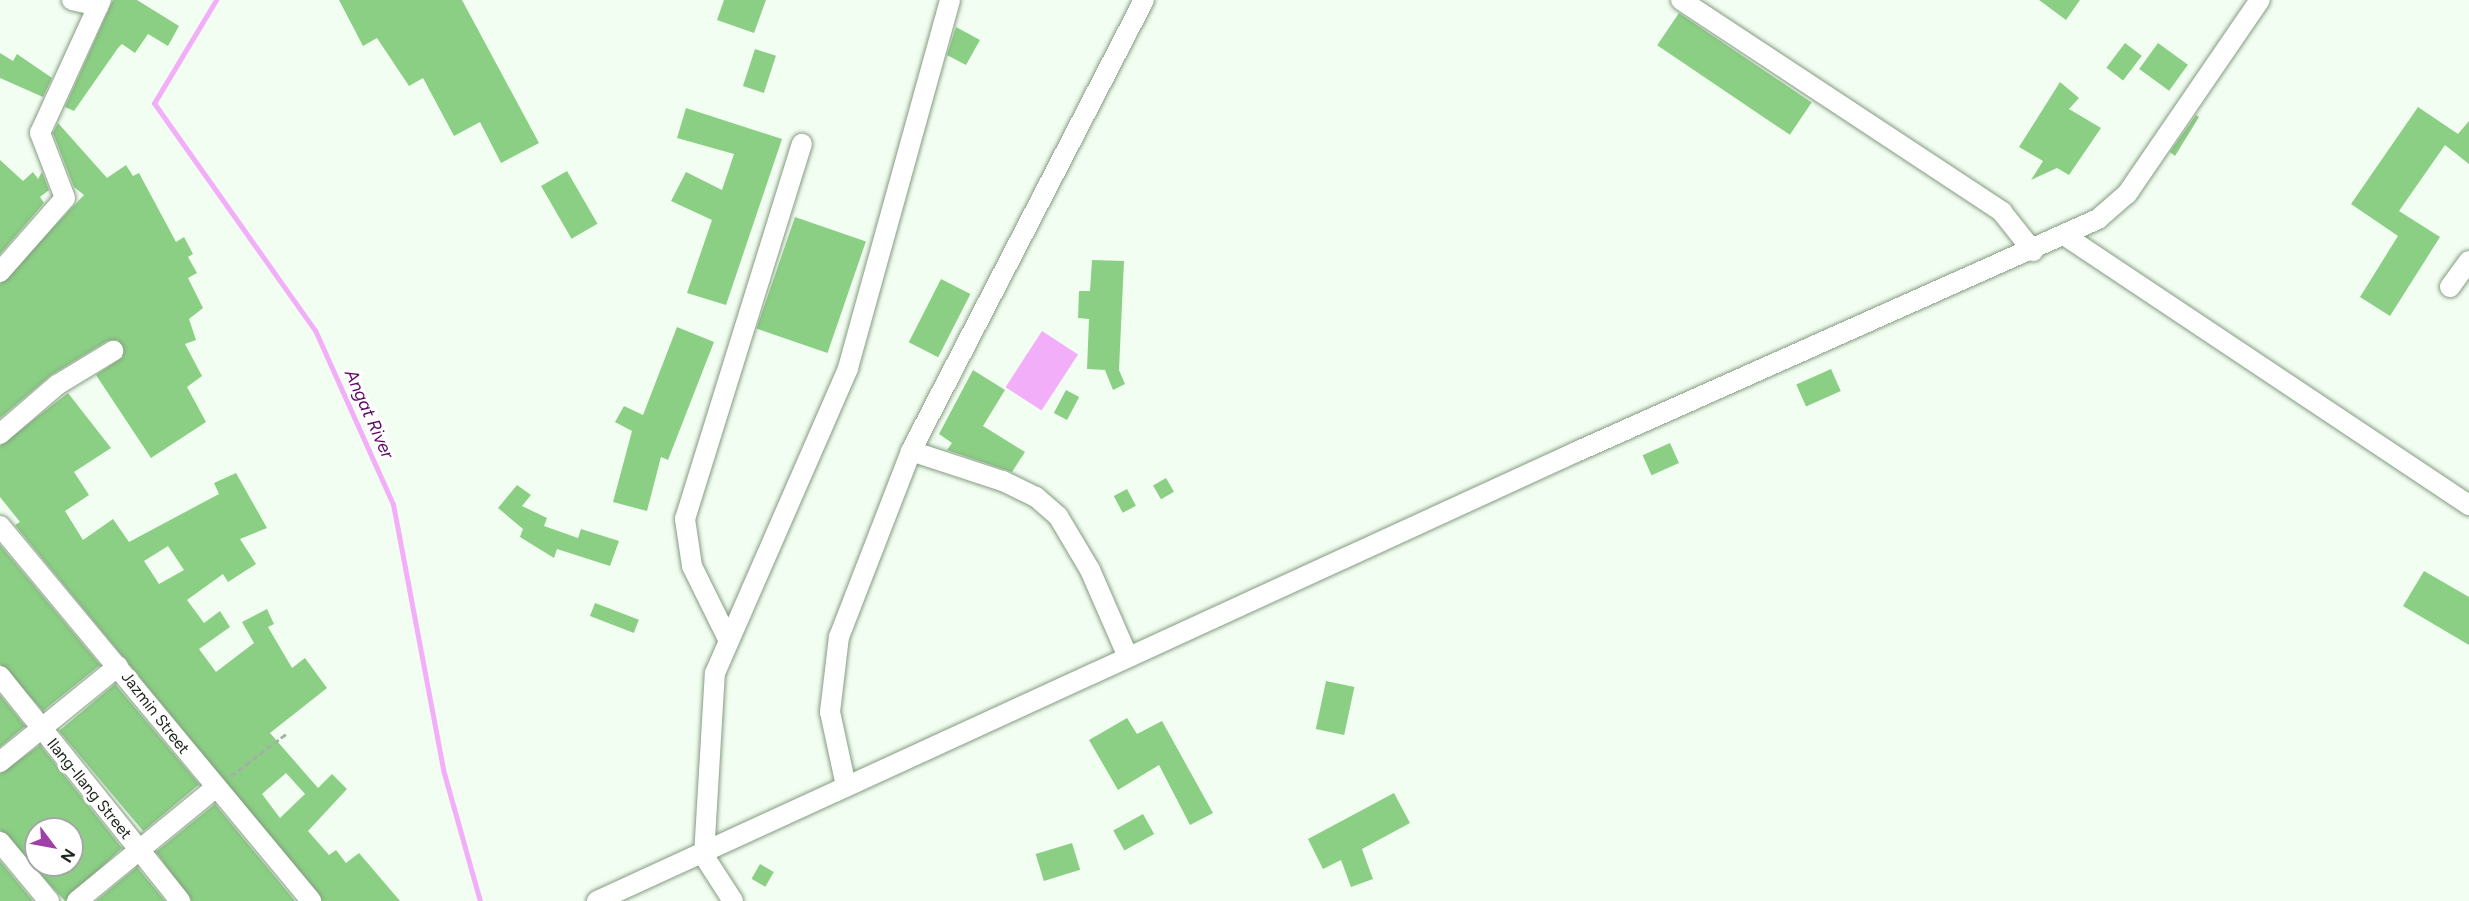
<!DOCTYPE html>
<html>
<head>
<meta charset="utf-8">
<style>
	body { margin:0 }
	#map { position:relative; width:2469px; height:901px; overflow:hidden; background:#f3fef2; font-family:Figtree,sans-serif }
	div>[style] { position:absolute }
	.water>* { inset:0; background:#f3aef9; transform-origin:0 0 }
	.stream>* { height:5px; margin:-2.5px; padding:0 2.5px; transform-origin:2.5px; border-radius:2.5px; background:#f3aef9 }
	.building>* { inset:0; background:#8bcf84; transform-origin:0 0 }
	.path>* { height:3px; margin-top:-1.5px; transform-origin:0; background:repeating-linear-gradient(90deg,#a5afa4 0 6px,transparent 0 9px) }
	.roads { filter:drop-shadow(0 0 2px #839c80) drop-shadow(0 0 2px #839c80) }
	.minor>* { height:20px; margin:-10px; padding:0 10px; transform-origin:10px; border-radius:10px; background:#fff }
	span { translate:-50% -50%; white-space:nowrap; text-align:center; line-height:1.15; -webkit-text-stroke:6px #fff; paint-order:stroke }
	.street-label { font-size:16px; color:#1c261b }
	.water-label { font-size:18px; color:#5d0865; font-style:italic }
	.north { position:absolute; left:24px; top:817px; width:60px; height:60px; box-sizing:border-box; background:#fff; border:2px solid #a4a8a4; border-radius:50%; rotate:122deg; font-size:16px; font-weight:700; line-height:24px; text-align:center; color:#1c261b }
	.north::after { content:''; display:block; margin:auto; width:21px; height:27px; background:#9f40a9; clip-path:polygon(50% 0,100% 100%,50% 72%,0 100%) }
</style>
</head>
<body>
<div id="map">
	<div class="water">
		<i style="left:1042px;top:331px;width:43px;height:67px;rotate:33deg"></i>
	</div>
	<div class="stream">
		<i style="left:216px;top:0;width:120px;rotate:121deg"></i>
		<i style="left:154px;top:103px;width:278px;rotate:54.7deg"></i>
		<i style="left:315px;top:330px;width:191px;rotate:65.9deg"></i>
		<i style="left:393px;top:504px;width:274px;rotate:79.3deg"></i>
		<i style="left:444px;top:773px;width:133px;rotate:74.3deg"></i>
	</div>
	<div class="building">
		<i style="clip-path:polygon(113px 0,137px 0,179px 26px,168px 46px,148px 34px,135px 53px,122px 44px,118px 48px,74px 111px,65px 107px)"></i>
		<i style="clip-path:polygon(339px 0,462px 0,539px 143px,501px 163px,480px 122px,454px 136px,423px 78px,409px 86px,377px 38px,363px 46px)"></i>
		<i style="clip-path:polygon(724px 0,766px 0,754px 33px,717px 20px)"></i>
		<i style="clip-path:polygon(2039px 0,2080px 0,2066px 20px)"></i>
		<i style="left:1679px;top:13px;width:160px;height:39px;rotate:34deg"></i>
		<i style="clip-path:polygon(956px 27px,980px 40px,966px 65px,947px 55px)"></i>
		<i style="left:2125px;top:43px;width:21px;height:31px;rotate:37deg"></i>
		<i style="left:2158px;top:43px;width:37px;height:32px;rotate:36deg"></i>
		<i style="left:755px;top:49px;width:22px;height:39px;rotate:18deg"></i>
		<i style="clip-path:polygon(0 53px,13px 61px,17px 54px,52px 78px,43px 97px,0 78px)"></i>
		<i style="clip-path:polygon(2060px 82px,2079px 98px,2069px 109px,2101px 128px,2069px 175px,2057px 168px,2031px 180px,2043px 161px,2019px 147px)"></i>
		<i style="clip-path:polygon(2418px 107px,2458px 134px,2469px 121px,2469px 164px,2445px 145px,2399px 211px,2440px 237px,2390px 316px,2360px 297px,2398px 236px,2351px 204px)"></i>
		<i style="clip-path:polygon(686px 108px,782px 139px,726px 305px,687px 293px,712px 220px,671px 201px,686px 172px,722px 190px,734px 154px,677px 138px)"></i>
		<i style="clip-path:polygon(2196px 115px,2199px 117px,2175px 156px,2170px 152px)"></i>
		<i style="clip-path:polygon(58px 123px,107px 178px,126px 165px,133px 176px,139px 173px,176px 242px,184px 237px,193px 254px,188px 257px,197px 273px,188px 278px,203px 308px,189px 319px,196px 340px,185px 344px,202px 376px,187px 387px,206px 422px,151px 458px,96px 375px,123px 357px,118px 340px,107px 341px,51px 375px,0 418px,0 284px,84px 195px,74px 187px,53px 133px)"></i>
		<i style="clip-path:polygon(0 160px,23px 181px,33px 172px,38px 179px,42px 172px,49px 190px,40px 197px,44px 203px,0 254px)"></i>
		<i style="left:567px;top:171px;width:61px;height:30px;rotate:60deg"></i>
		<i style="left:795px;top:217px;width:75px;height:118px;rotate:19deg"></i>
		<i style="clip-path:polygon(1092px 260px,1124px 261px,1119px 370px,1125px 384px,1113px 390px,1105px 370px,1087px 369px,1089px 319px,1078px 318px,1079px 291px,1090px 291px)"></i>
		<i style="left:941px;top:279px;width:33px;height:71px;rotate:27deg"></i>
		<i style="clip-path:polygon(677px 327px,714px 342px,668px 460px,661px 457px,647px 511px,613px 502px,632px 431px,615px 422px,624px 406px,643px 415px)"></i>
		<i style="left:1831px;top:369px;width:24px;height:38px;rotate:66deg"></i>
		<i style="clip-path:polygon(973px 370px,1005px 390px,983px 426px,1025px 452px,1012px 472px,947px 450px,952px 443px,939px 434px)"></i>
		<i style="left:1066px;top:390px;width:15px;height:26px;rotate:28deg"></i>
		<i style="clip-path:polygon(evenodd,68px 393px,111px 448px,74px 472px,89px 495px,65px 511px,83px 540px,113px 519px,129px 542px,219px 494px,214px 483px,236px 473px,267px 528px,240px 539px,256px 564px,228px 582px,223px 574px,187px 600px,204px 623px,220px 611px,230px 627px,199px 649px,216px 672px,254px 643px,242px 622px,267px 609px,274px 624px,268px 627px,292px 668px,305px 658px,327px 688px,270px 733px,318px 788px,332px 774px,347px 789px,308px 831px,329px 855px,336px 850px,346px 863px,359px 853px,400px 901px,323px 901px,15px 525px,20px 522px,0 497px,0 446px,68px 393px,168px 546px,184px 570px,159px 584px,144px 561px,168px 546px,68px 393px,286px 773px,305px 794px,280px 818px,262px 794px,286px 773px)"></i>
		<i style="left:1670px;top:443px;width:22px;height:30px;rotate:66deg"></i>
		<i style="left:1166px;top:478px;width:16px;height:15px;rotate:60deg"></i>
		<i style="clip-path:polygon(517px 485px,531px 495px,522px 506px,547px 518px,544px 526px,578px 538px,581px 529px,619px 541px,610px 566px,557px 549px,554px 558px,520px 537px,523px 529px,498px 508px)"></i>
		<i style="left:1127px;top:489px;width:19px;height:15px;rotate:62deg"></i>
		<i style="clip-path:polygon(0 545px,100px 665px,43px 711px,0 664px)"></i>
		<i style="clip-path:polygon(2424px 571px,2469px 597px,2469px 645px,2403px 606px)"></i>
		<i style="left:595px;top:603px;width:47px;height:14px;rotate:21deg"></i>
		<i style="left:1326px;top:681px;width:29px;height:49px;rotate:12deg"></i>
		<i style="left:115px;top:684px;width:131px;height:73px;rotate:50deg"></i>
		<i style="clip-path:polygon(0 695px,25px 726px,0 747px)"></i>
		<i style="clip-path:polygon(1127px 718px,1137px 734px,1162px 721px,1213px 813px,1190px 825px,1159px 765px,1118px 790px,1089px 740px)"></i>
		<i style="clip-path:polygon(evenodd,40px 745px,122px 848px,65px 901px,0 830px,0 774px,40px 745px,36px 829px,72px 829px,72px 865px,36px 865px,36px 829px)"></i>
		<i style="clip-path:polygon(1394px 793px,1410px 823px,1362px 849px,1373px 879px,1351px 887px,1341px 860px,1323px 869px,1308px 839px)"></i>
		<i style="clip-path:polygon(215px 804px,295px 901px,192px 901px,156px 852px)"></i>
		<i style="left:1143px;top:814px;width:23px;height:34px;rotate:61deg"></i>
		<i style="left:1072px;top:843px;width:28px;height:38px;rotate:73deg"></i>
		<i style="clip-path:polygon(0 861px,33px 901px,0 901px)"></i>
		<i style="left:760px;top:864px;width:16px;height:17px;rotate:30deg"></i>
		<i style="clip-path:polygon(137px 867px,165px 901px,96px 901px)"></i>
	</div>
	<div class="path">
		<i style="left:231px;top:776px;width:69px;rotate:-37.4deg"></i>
	</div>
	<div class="roads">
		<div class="minor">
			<i style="left:72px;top:0;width:27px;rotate:13deg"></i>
			<i style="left:1681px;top:0;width:385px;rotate:33.4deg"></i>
			<i style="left:2002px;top:212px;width:50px;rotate:51.5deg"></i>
			<i style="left:2064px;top:235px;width:487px;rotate:33.7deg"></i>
			<i style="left:0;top:272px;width:98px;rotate:-48.7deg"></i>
			<i style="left:65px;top:198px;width:70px;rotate:-111deg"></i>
			<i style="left:40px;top:133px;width:146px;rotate:-65.4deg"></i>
			<i style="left:2450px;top:287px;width:32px;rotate:-54deg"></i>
			<i style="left:0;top:434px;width:75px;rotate:-40.7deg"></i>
			<i style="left:57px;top:385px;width:66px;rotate:-31.3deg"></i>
			<i style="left:911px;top:451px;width:97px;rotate:18.1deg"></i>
			<i style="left:1003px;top:481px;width:37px;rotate:26deg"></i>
			<i style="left:1036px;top:497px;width:29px;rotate:41deg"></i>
			<i style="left:1058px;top:516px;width:63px;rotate:59.3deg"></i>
			<i style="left:1090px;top:570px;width:95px;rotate:66.4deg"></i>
			<i style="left:0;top:526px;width:487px;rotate:50.3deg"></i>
			<i style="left:728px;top:639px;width:81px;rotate:-116.3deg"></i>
			<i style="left:692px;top:566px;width:48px;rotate:-98.5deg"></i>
			<i style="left:685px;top:519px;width:393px;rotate:-72.7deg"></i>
			<i style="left:0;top:676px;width:288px;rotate:51.3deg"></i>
			<i style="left:0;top:762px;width:152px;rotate:-39.1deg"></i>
			<i style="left:846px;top:786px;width:76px;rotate:-102.2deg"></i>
			<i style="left:830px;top:712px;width:76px;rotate:-83.2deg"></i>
			<i style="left:839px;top:637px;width:199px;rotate:-68.8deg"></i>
			<i style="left:911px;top:451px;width:508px;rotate:-62.68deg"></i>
			<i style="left:0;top:842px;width:77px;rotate:50.3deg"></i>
			<i style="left:77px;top:901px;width:178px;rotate:-39.3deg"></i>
			<i style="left:597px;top:901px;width:1077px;rotate:-24.64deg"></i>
			<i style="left:1576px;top:452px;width:572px;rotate:-24.05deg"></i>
			<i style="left:2098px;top:219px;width:38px;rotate:-41deg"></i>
			<i style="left:2127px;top:194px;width:235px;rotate:-55.6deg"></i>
			<i style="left:733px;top:901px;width:54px;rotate:-122.8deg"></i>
			<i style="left:704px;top:856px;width:183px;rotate:-86.6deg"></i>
			<i style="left:715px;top:673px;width:333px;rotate:-66.4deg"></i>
			<i style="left:848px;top:368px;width:382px;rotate:-74.5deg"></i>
		</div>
	</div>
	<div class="street-label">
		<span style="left:155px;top:713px;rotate:52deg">Jazmin Street</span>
		<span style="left:89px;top:789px;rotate:51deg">Ilang-Ilang Street</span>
	</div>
	<div class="water-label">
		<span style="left:369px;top:414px;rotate:66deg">Angat River</span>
	</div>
	<div class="north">N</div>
</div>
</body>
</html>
